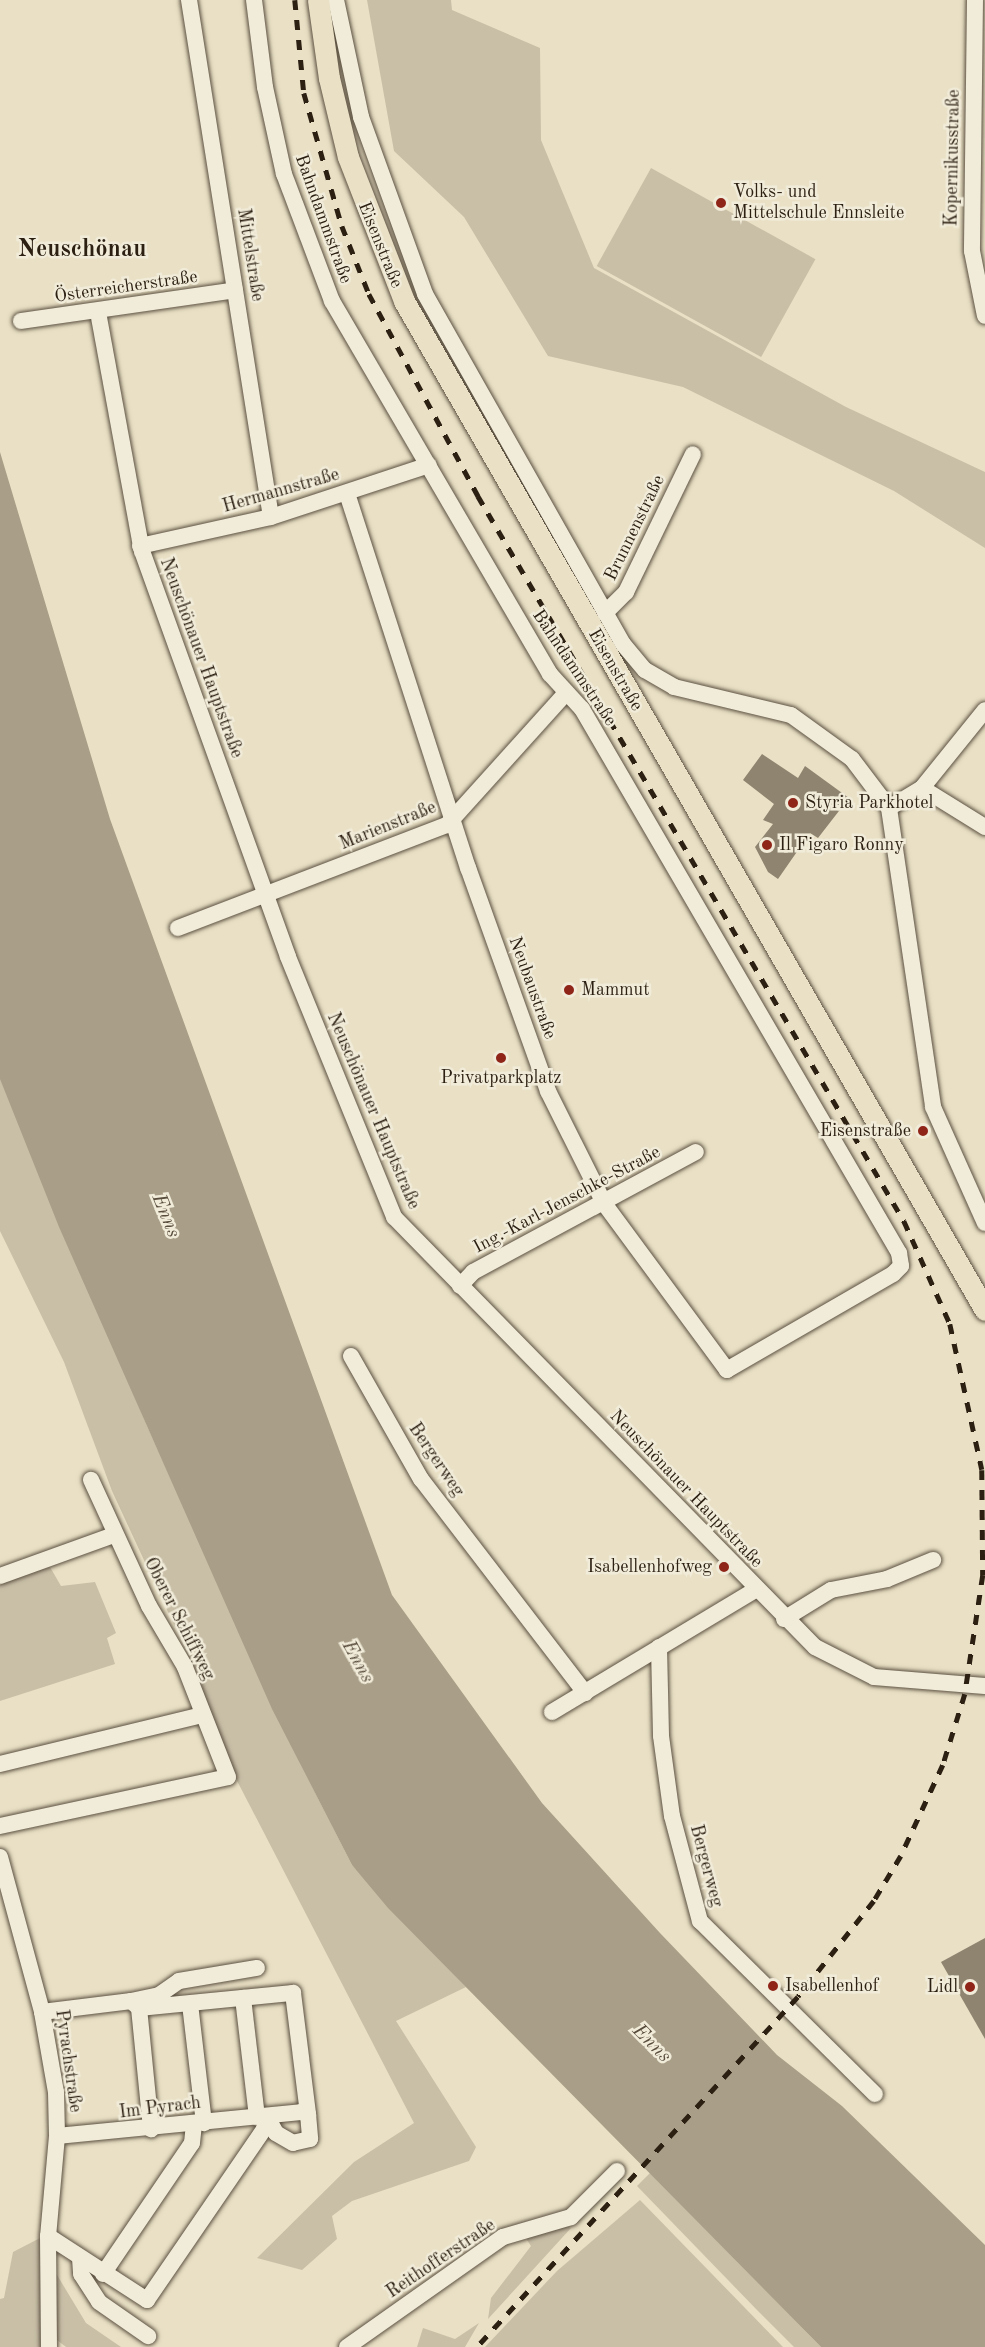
<!DOCTYPE html>
<html>
<head>
<meta charset="utf-8">
<style>
	body { margin:0 }
	#map { position:relative; width:985px; height:2347px; overflow:hidden; background:#e9e0c5; font-family:"Old Standard TT",serif }
	div>[style] { position:absolute }
	.green>* { inset:0; background:#c9bfa7; transform-origin:0 0 }
	.water>* { inset:0; background:#a99f88 }
	.building>* { inset:0; background:#8e8470 }
	.roads { filter:drop-shadow(0 0 2px #5b5040) drop-shadow(0 0 2px #5b5040) }
	.minor>* { height:16px; margin:-8px; padding:0 8px; transform-origin:8px; border-radius:8px; background:#f1ebd9 }
	.major>* { height:21px; margin:-10.5px; padding:0 10.5px; transform-origin:10.5px; border-radius:10.5px; background:#e9e0c5 }
	.rail>* { height:4.5px; margin-top:-2.25px; transform-origin:0; background:repeating-linear-gradient(90deg,#2c2013 0 10px,transparent 0 20px) }
	.dots>* { width:16px; height:16px; translate:-50% -50%; box-sizing:border-box; border:3px solid #f1ebd9; border-radius:50% }
	span { translate:-50% -50%; white-space:nowrap; text-align:center; line-height:1.15; -webkit-text-stroke:5px #f1ebd9; paint-order:stroke }
	.street-label { font-size:18px; color:#2c2013 }
	.poi-label { font-size:18px; color:#2c2013 }
	.left { translate:0 -50%; text-align:left }
	.right { translate:-100% -50%; text-align:right }
	.water-label { font-size:20px; color:#584c3c; font-style:italic }
	.district-label { font-size:24px; color:#2c2013; font-weight:700 }
</style>
</head>
<body>
<div id="map">
	<div class="green">
		<i style="clip-path:polygon(367px 0,451px 0,452px 10px,540px 48px,541px 140px,594px 268px,846px 407px,985px 472px,985px 548px,894px 491px,683px 387px,548px 356px,464px 217px,394px 151px)"></i>
		<i style="left:651px;top:168px;width:188px;height:112px;rotate:29deg"></i>
		<i style="clip-path:polygon(0 1077px,147px 1426px,302px 1767px,352px 1865px,466px 1987px,396px 2021px,476px 2147px,469px 2161px,352px 2201px,332px 2216px,337px 2239px,302px 2270px,257px 2258px,354px 2162px,414px 2123px,233px 1773px,206px 1713px,199px 1679px,112px 1491px,64px 1362px,0 1231px)"></i>
		<i style="clip-path:polygon(50px 1567px,61px 1586px,95px 1582px,116px 1633px,107px 1638px,115px 1664px,0 1701px,0 1581px)"></i>
		<i style="clip-path:polygon(650px 2173px,821px 2347px,794px 2347px,757px 2310px,637px 2186px)"></i>
		<i style="clip-path:polygon(640px 2200px,783px 2347px,485px 2347px,557px 2271px)"></i>
		<i style="clip-path:polygon(562px 2224px,571px 2228px,488px 2319px,491px 2298px,531px 2246px,523px 2234px)"></i>
		<i style="clip-path:polygon(42px 2237px,46px 2347px,0 2347px,0 2299px,4px 2298px,13px 2252px)"></i>
		<i style="clip-path:polygon(54px 2270px,86px 2323px,121px 2347px,66px 2347px,57px 2340px)"></i>
		<i style="clip-path:polygon(479px 2323px,465px 2347px,417px 2347px,423px 2328px,455px 2339px)"></i>
	</div>
	<div class="water">
		<i style="clip-path:polygon(0 452px,110px 819px,392px 1595px,542px 1803px,660px 1933px,777px 2055px,842px 2106px,985px 2245px,985px 2347px,821px 2347px,388px 1908px,352px 1865px,272px 1709px,59px 1227px,0 1079px)"></i>
	</div>
	<div class="building">
		<i style="clip-path:polygon(762px 754px,798px 778px,805px 766px,849px 798px,818px 838px,810px 833px,778px 879px,768px 872px,755px 847px,773px 824px,763px 820px,774px 804px,743px 780px)"></i>
		<i style="clip-path:polygon(985px 1938px,985px 2039px,941px 1962px)"></i>
	</div>
	<div class="roads">
		<div class="minor">
			<i style="left:189px;top:0;width:523px;rotate:80.99deg"></i>
			<i style="left:254px;top:0;width:88px;rotate:82.8deg"></i>
			<i style="left:265px;top:87px;width:89px;rotate:77.7deg"></i>
			<i style="left:284px;top:174px;width:136px;rotate:69.3deg"></i>
			<i style="left:332px;top:301px;width:432px;rotate:59.7deg"></i>
			<i style="left:550px;top:674px;width:47px;rotate:47.6deg"></i>
			<i style="left:582px;top:709px;width:630px;rotate:59.77deg"></i>
			<i style="left:899px;top:1253px;width:13px;rotate:81deg"></i>
			<i style="left:901px;top:1266px;width:11px;rotate:135deg"></i>
			<i style="left:893px;top:1274px;width:192px;rotate:150deg"></i>
			<i style="left:727px;top:1370px;width:207px;rotate:-126.4deg"></i>
			<i style="left:604px;top:1203px;width:125px;rotate:-116.6deg"></i>
			<i style="left:548px;top:1091px;width:237px;rotate:-109.7deg"></i>
			<i style="left:468px;top:868px;width:394px;rotate:-107.9deg"></i>
			<i style="left:336px;top:0;width:120px;rotate:77.9deg"></i>
			<i style="left:361px;top:117px;width:188px;rotate:70.1deg"></i>
			<i style="left:425px;top:294px;width:402px;rotate:60.5deg"></i>
			<i style="left:623px;top:644px;width:34px;rotate:50deg"></i>
			<i style="left:645px;top:670px;width:34px;rotate:30deg"></i>
			<i style="left:674px;top:687px;width:120px;rotate:13.5deg"></i>
			<i style="left:791px;top:715px;width:75px;rotate:35.8deg"></i>
			<i style="left:852px;top:759px;width:61px;rotate:52.9deg"></i>
			<i style="left:889px;top:808px;width:302px;rotate:81.6deg"></i>
			<i style="left:933px;top:1107px;width:127px;rotate:65.9deg"></i>
			<i style="left:975px;top:0;width:251px;rotate:90.7deg"></i>
			<i style="left:972px;top:251px;width:66px;rotate:78.7deg"></i>
			<i style="left:98px;top:312px;width:243px;rotate:79.6deg"></i>
			<i style="left:142px;top:551px;width:431px;rotate:70.2deg"></i>
			<i style="left:288px;top:957px;width:281px;rotate:67.8deg"></i>
			<i style="left:394px;top:1217px;width:602px;rotate:45.61deg"></i>
			<i style="left:815px;top:1647px;width:66px;rotate:27deg"></i>
			<i style="left:874px;top:1677px;width:111px;rotate:4.6deg"></i>
			<i style="left:21px;top:321px;width:216px;rotate:-8.2deg"></i>
			<i style="left:140px;top:546px;width:134px;rotate:-12.5deg"></i>
			<i style="left:271px;top:517px;width:166px;rotate:-18.2deg"></i>
			<i style="left:605px;top:613px;width:30px;rotate:-45deg"></i>
			<i style="left:626px;top:592px;width:153px;rotate:-64.1deg"></i>
			<i style="left:922px;top:788px;width:74px;rotate:31.8deg"></i>
			<i style="left:889px;top:808px;width:39px;rotate:-31deg"></i>
			<i style="left:922px;top:788px;width:100px;rotate:-51.1deg"></i>
			<i style="left:178px;top:928px;width:288px;rotate:-21deg"></i>
			<i style="left:447px;top:825px;width:178px;rotate:-48deg"></i>
			<i style="left:460px;top:1286px;width:19px;rotate:-47deg"></i>
			<i style="left:473px;top:1272px;width:253px;rotate:-28.3deg"></i>
			<i style="left:351px;top:1356px;width:142px;rotate:60.4deg"></i>
			<i style="left:421px;top:1479px;width:270px;rotate:52.5deg"></i>
			<i style="left:0;top:1576px;width:121px;rotate:-19.8deg"></i>
			<i style="left:784px;top:1619px;width:55px;rotate:-31.7deg"></i>
			<i style="left:831px;top:1590px;width:57px;rotate:-11.1deg"></i>
			<i style="left:887px;top:1579px;width:50px;rotate:-22.4deg"></i>
			<i style="left:659px;top:1647px;width:89px;rotate:88.7deg"></i>
			<i style="left:661px;top:1736px;width:81px;rotate:82.2deg"></i>
			<i style="left:672px;top:1816px;width:109px;rotate:75.1deg"></i>
			<i style="left:700px;top:1921px;width:246px;rotate:44.7deg"></i>
			<i style="left:552px;top:1712px;width:237px;rotate:-31deg"></i>
			<i style="left:0;top:1764px;width:208px;rotate:-13.6deg"></i>
			<i style="left:0;top:1826px;width:233px;rotate:-12.1deg"></i>
			<i style="left:228px;top:1777px;width:118px;rotate:-111.4deg"></i>
			<i style="left:185px;top:1667px;width:71px;rotate:-120.5deg"></i>
			<i style="left:149px;top:1606px;width:139px;rotate:-114.7deg"></i>
			<i style="left:0;top:1857px;width:161px;rotate:74.8deg"></i>
			<i style="left:42px;top:2012px;width:81px;rotate:80.1deg"></i>
			<i style="left:56px;top:2092px;width:44px;rotate:88.7deg"></i>
			<i style="left:57px;top:2136px;width:100px;rotate:95.1deg"></i>
			<i style="left:48px;top:2236px;width:111px;rotate:89.5deg"></i>
			<i style="left:243px;top:1998px;width:120px;rotate:83.3deg"></i>
			<i style="left:131px;top:2001px;width:11px;rotate:41deg"></i>
			<i style="left:139px;top:2008px;width:155px;rotate:-5.6deg"></i>
			<i style="left:293px;top:1993px;width:122px;rotate:82.9deg"></i>
			<i style="left:190px;top:2004px;width:120px;rotate:83.3deg"></i>
			<i style="left:139px;top:2008px;width:122px;rotate:84.3deg"></i>
			<i style="left:42px;top:2012px;width:90px;rotate:-7deg"></i>
			<i style="left:131px;top:2001px;width:29px;rotate:-12deg"></i>
			<i style="left:159px;top:1995px;width:24px;rotate:-35deg"></i>
			<i style="left:179px;top:1981px;width:79px;rotate:-9.5deg"></i>
			<i style="left:57px;top:2136px;width:245px;rotate:-5.6deg"></i>
			<i style="left:301px;top:2112px;width:7px;rotate:16deg"></i>
			<i style="left:308px;top:2114px;width:25px;rotate:85deg"></i>
			<i style="left:310px;top:2139px;width:17px;rotate:167deg"></i>
			<i style="left:293px;top:2143px;width:20px;rotate:-150deg"></i>
			<i style="left:276px;top:2133px;width:18px;rotate:-119deg"></i>
			<i style="left:48px;top:2236px;width:118px;rotate:32.9deg"></i>
			<i style="left:147px;top:2300px;width:207px;rotate:-55.6deg"></i>
			<i style="left:264px;top:2129px;width:12px;rotate:-76deg"></i>
			<i style="left:80px;top:2258px;width:16px;rotate:86deg"></i>
			<i style="left:81px;top:2274px;width:33px;rotate:57deg"></i>
			<i style="left:99px;top:2302px;width:60px;rotate:34.8deg"></i>
			<i style="left:103px;top:2274px;width:158px;rotate:-55.8deg"></i>
			<i style="left:192px;top:2143px;width:19px;rotate:-84deg"></i>
			<i style="left:347px;top:2347px;width:191px;rotate:-35.2deg"></i>
			<i style="left:503px;top:2237px;width:71px;rotate:-16.4deg"></i>
			<i style="left:571px;top:2217px;width:65px;rotate:-45deg"></i>
		</div>
		<div class="major">
			<i style="left:318px;top:0;width:79px;rotate:82deg"></i>
			<i style="left:329px;top:78px;width:81px;rotate:76.5deg"></i>
			<i style="left:348px;top:157px;width:155px;rotate:68.7deg"></i>
			<i style="left:404px;top:301px;width:1164px;rotate:60.07deg"></i>
		</div>
	</div>
	<div class="rail">
		<i style="left:295px;top:0;width:93px;rotate:84.5deg"></i>
		<i style="left:304px;top:93px;width:138px;rotate:74.1deg"></i>
		<i style="left:342px;top:226px;width:73px;rotate:68.3deg"></i>
		<i style="left:369px;top:294px;width:230px;rotate:61.6deg"></i>
		<i style="left:478px;top:496px;width:841px;rotate:59.56deg"></i>
		<i style="left:904px;top:1221px;width:113px;rotate:65.9deg"></i>
		<i style="left:950px;top:1324px;width:149px;rotate:77.6deg"></i>
		<i style="left:982px;top:1470px;width:105px;rotate:89.5deg"></i>
		<i style="left:983px;top:1575px;width:120px;rotate:98.6deg"></i>
		<i style="left:965px;top:1694px;width:74px;rotate:107.2deg"></i>
		<i style="left:943px;top:1765px;width:100px;rotate:114.8deg"></i>
		<i style="left:901px;top:1856px;width:52px;rotate:121deg"></i>
		<i style="left:874px;top:1901px;width:122px;rotate:128.4deg"></i>
		<i style="left:798px;top:1997px;width:475px;rotate:132.5deg"></i>
	</div>
	<div class="dots">
		<i style="left:721px;top:203px;background:#8f2418"></i>
		<i style="left:793px;top:803px;background:#8f2418"></i>
		<i style="left:767px;top:845px;background:#8f2418"></i>
		<i style="left:569px;top:990px;background:#8f2418"></i>
		<i style="left:501px;top:1058px;background:#8f2418"></i>
		<i style="left:923px;top:1131px;background:#8f2418"></i>
		<i style="left:724px;top:1567px;background:#8f2418"></i>
		<i style="left:773px;top:1986px;background:#8f2418"></i>
		<i style="left:970px;top:1987px;background:#8f2418"></i>
	</div>
	<div class="street-label">
		<span style="left:953px;top:158px;rotate:-89deg">Kopernikusstraße</span>
		<span style="left:323px;top:219px;rotate:70deg">Bahndammstraße</span>
		<span style="left:380px;top:245px;rotate:68deg">Eisenstraße</span>
		<span style="left:250px;top:255px;rotate:81deg">Mittelstraße</span>
		<span style="left:126px;top:287px;rotate:-8deg">Österreicherstraße</span>
		<span style="left:281px;top:491px;rotate:-16deg">Hermannstraße</span>
		<span style="left:635px;top:528px;rotate:-64deg">Brunnenstraße</span>
		<span style="left:201px;top:658px;rotate:70deg">Neuschönauer Hauptstraße</span>
		<span style="left:574px;top:668px;rotate:56deg">Bahndammstraße</span>
		<span style="left:615px;top:670px;rotate:60deg">Eisenstraße</span>
		<span style="left:388px;top:826px;rotate:-22deg">Marienstraße</span>
		<span style="left:532px;top:988px;rotate:70deg">Neubaustraße</span>
		<span style="left:373px;top:1111px;rotate:67deg">Neuschönauer Hauptstraße</span>
		<span style="left:567px;top:1200px;rotate:-28deg">Ing.-Karl-Jenschke-Straße</span>
		<span style="left:436px;top:1460px;rotate:56deg">Bergerweg</span>
		<span style="left:686px;top:1489px;rotate:46deg">Neuschönauer Hauptstraße</span>
		<span style="left:179px;top:1619px;rotate:63deg">Oberer Schiffweg</span>
		<span style="left:706px;top:1866px;rotate:75deg">Bergerweg</span>
		<span style="left:68px;top:2061px;rotate:82deg">Pyrachstraße</span>
		<span style="left:160px;top:2108px;rotate:-7deg">Im Pyrach</span>
		<span style="left:441px;top:2259px;rotate:-34deg">Reithofferstraße</span>
	</div>
	<div class="poi-label">
		<span class="left" style="left:733px;top:203px">Volks- und<br>Mittelschule Ennsleite</span>
		<span class="left" style="left:805px;top:803px">Styria Parkhotel</span>
		<span class="left" style="left:779px;top:845px">Il Figaro Ronny</span>
		<span class="left" style="left:581px;top:990px">Mammut</span>
		<span style="left:501px;top:1078px">Privatparkplatz</span>
		<span class="right" style="left:911px;top:1131px">Eisenstraße</span>
		<span class="right" style="left:712px;top:1567px">Isabellenhofweg</span>
		<span class="left" style="left:785px;top:1986px">Isabellenhof</span>
		<span class="right" style="left:958px;top:1987px">Lidl</span>
	</div>
	<div class="water-label">
		<span style="left:165px;top:1216px;rotate:68deg">Enns</span>
		<span style="left:357px;top:1662px;rotate:61deg">Enns</span>
		<span style="left:651px;top:2044px;rotate:45deg">Enns</span>
	</div>
	<div class="district-label">
		<span style="left:82px;top:251px">Neuschönau</span>
	</div>
</div>
</body>
</html>
